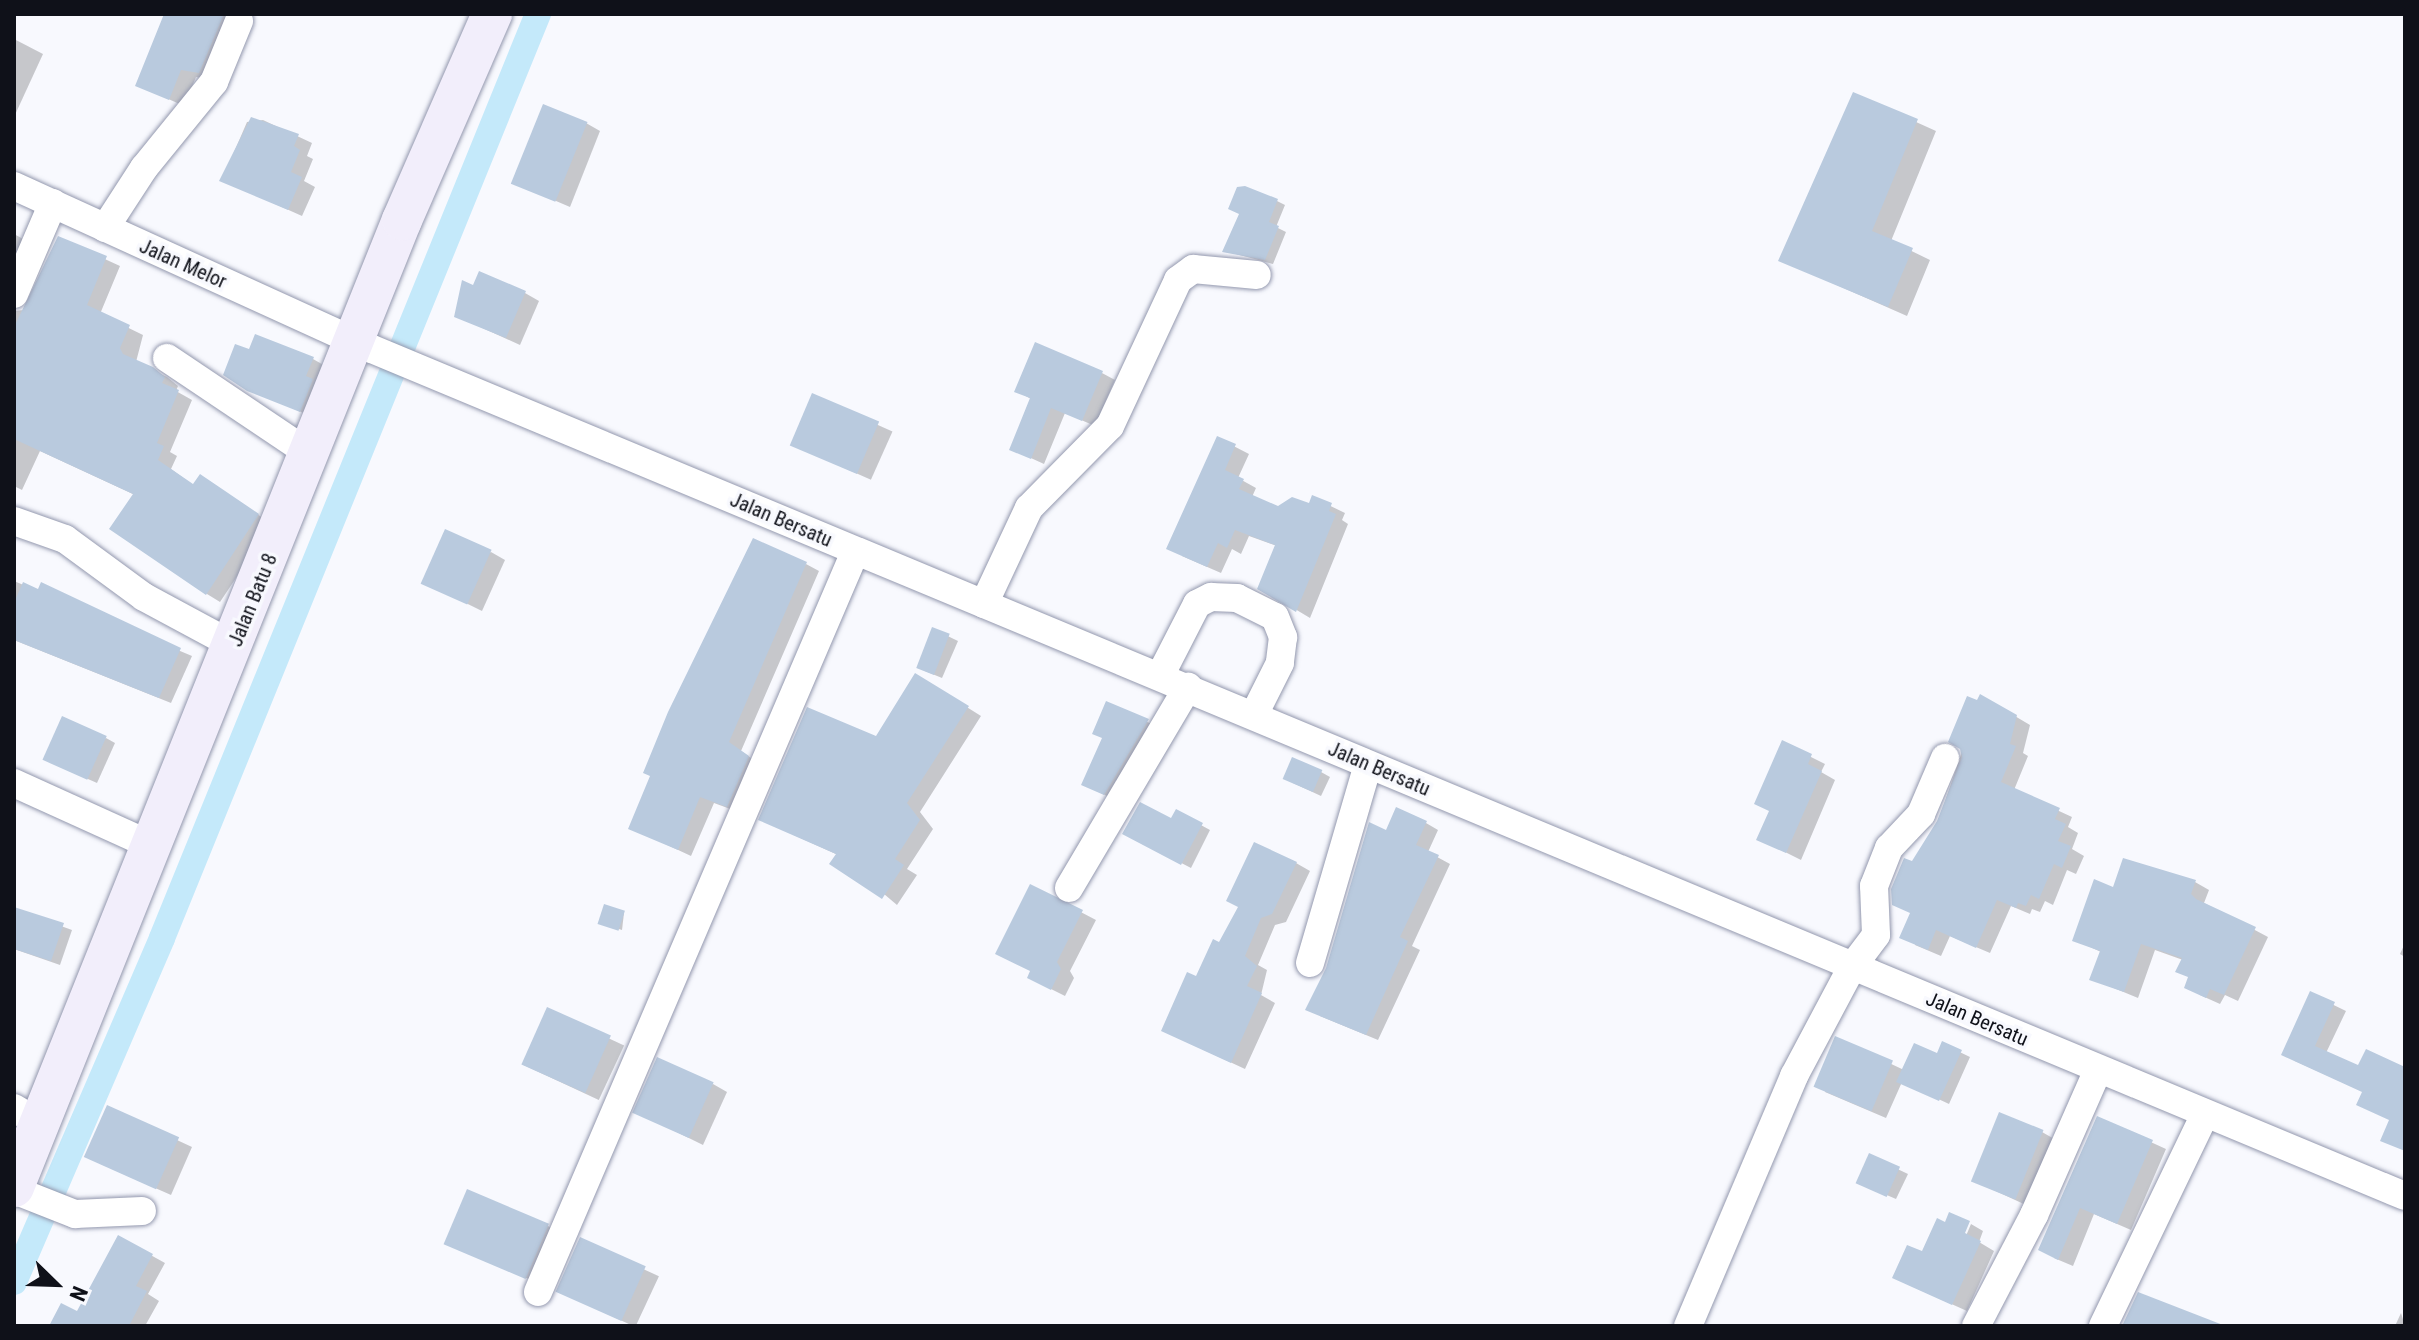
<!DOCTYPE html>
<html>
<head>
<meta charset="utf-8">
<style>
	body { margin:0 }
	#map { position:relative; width:2419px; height:1340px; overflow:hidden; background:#f8f9fe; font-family:"Roboto Condensed",sans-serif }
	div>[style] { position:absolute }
	.shadow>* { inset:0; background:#0003; transform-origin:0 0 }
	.canal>* { height:26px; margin:-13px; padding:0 13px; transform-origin:13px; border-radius:13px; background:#c4e9fa }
	.building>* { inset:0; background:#b9cade; transform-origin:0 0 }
	.roads { filter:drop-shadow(0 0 2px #9398ae) drop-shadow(0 0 2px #9398ae) }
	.street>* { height:28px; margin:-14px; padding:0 14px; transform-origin:14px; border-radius:14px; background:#fff }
	.secondary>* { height:40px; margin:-20px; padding:0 20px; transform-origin:20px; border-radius:20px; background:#f2eefb }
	span { translate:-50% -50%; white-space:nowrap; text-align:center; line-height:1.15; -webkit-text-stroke:7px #f8f9fe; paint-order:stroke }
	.street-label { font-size:20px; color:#0f1119 }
	.frame { position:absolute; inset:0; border:16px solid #0f1119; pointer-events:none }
	.north { position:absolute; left:16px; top:1244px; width:80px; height:80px; -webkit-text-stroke:6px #f8f9fe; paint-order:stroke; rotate:113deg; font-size:22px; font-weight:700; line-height:32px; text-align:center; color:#0f1119 }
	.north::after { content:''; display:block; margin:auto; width:28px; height:36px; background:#0f1119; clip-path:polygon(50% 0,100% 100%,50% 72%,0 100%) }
</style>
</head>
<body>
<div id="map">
	<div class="shadow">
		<i style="clip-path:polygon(166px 14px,237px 14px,214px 80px,196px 77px,184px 106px,137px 85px)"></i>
		<i style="clip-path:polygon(14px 39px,43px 54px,14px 117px)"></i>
		<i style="clip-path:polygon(1854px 94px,1936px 131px,1891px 241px,1930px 260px,1907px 316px,1780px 260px)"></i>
		<i style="clip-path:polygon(263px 120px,312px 143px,307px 156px,313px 159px,304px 181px,315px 187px,302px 216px,222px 180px,247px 122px)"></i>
		<i style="clip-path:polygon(586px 123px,600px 131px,570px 207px,514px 183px)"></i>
		<i style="clip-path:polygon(1277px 201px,1285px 205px,1276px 227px,1286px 232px,1273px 264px,1225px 251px,1241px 214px)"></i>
		<i style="clip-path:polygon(14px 234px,34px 245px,14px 291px)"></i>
		<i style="clip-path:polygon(59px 238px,120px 266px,100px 314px,143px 335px,136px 362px,167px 377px,178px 386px,176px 391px,192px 400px,170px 452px,177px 456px,171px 469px,194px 486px,214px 485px,272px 524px,220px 602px,207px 594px,135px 495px,40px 451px,22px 490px,14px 486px,14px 311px,24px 310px)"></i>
		<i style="clip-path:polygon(475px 287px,525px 293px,539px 301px,520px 345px,456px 316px)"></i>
		<i style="clip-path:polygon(250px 352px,313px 359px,327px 367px,315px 418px,248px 389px)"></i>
		<i style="clip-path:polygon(1102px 373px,1115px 380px,1095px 426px,1065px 413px,1044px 464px,1011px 449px,1031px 399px,1017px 391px)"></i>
		<i style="left:813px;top:396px;width:87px;height:53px;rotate:24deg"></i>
		<i style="clip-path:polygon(1218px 438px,1249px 454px,1238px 478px,1256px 488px,1252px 497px,1278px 508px,1310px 506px,1314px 498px,1345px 513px,1342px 520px,1348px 524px,1310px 618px,1260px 588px,1277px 546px,1249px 536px,1241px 554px,1232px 549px,1221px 573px,1182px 556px)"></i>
		<i style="clip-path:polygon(491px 552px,505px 560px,482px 611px,423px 582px)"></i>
		<i style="clip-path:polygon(806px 564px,819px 571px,741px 751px,761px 765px,741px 813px,714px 803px,691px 856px,631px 828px,653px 776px)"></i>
		<i style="clip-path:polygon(14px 581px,192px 656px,171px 703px,14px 640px)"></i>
		<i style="clip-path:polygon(933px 629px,958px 641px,942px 678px,925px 671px)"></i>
		<i style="clip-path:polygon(930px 684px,981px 716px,920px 812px,933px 829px,907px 869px,917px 875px,897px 905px,838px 855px,761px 820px,877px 739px)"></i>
		<i style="clip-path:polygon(1981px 696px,2030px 725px,2023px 753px,2028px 756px,2014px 790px,2072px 817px,2068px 827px,2078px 833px,2072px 849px,2084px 856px,2076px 874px,2067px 870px,2053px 905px,2045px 901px,2040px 912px,2032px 909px,2030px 914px,2011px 906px,1990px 953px,1950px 936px,1941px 956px,1915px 945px,1913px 864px,1938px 822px)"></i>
		<i style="clip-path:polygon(1108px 703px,1162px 729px,1119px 802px,1083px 784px,1104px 738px)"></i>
		<i style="clip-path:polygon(106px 738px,115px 743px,97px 783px,54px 764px)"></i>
		<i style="clip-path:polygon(1783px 743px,1825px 764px,1821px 772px,1835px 780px,1801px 860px,1759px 839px,1771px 812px)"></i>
		<i style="clip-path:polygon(1321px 772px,1330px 777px,1321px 796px,1293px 783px)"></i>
		<i style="clip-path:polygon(1177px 812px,1210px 830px,1191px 868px,1133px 838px,1172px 821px)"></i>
		<i style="clip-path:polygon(1426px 823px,1438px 830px,1428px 852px,1450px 864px,1412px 946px,1420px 950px,1378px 1040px,1320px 1016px,1387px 833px)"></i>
		<i style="clip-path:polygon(1296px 863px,1310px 871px,1286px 922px,1275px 925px,1258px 965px,1267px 970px,1261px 995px,1275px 1003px,1245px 1069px,1163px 1031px,1220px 945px)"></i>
		<i style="clip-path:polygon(2195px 882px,2209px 890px,2204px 903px,2268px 937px,2238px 1001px,2225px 995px,2220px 1004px,2200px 995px,2183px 960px,2155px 950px,2138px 998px,2092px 979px,2101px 952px,2075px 940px,2114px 889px)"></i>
		<i style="clip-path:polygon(1031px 886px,1096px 920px,1070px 971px,1074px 978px,1065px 996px,1043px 985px,1032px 971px)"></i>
		<i style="clip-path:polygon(14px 909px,72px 930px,60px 965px,14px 949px)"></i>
		<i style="clip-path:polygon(624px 913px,622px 930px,600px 923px)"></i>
		<i style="clip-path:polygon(2405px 943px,2405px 957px,2400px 954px)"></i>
		<i style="clip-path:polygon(2311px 994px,2346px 1011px,2326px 1053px,2359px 1068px,2405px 1069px,2405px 1149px,2383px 1141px,2391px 1120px,2364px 1092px,2295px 1061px)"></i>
		<i style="left:548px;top:1010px;width:84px;height:60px;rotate:25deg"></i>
		<i style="clip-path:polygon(1836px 1038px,1904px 1070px,1938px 1056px,1943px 1044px,1970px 1057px,1949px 1104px,1902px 1082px,1886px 1118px,1825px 1092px)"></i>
		<i style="clip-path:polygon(713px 1084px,727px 1092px,703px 1145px,636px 1112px)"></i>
		<i style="clip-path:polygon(108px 1108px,192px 1147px,171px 1195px,101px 1164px)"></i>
		<i style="clip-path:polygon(2098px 1118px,2166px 1149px,2131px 1230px,2094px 1214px,2073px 1266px,2054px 1258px)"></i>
		<i style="clip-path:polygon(2042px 1132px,2056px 1140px,2028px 1206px,1972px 1180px)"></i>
		<i style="clip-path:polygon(1870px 1156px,1908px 1174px,1896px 1199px,1868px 1187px)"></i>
		<i style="clip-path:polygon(1971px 1224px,1983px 1231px,1979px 1242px,1994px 1251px,1967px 1311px,1909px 1285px,1923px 1254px,1963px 1243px)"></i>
		<i style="clip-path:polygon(548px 1226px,562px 1234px,540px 1284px,446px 1243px)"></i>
		<i style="clip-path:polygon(118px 1237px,165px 1263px,148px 1294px,159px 1301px,145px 1326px,51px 1326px,78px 1314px)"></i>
		<i style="left:581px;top:1240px;width:86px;height:56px;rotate:25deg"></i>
		<i style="clip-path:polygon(2401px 1313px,2405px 1326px,2395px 1326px)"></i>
	</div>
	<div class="canal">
		<i style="left:14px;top:1282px;width:374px;rotate:-66.7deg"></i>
		<i style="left:162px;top:938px;width:998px;rotate:-67.86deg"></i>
	</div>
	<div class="building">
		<i style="clip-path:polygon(164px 14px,224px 14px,199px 73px,181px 70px,169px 100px,135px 86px)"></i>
		<i style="clip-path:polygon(1853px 92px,1918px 119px,1872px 231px,1913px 248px,1888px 307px,1778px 261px)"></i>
		<i style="left:543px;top:104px;width:48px;height:86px;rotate:22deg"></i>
		<i style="clip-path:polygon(251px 117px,299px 134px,294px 146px,300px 150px,291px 172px,302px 177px,288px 210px,219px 181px)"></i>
		<i style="clip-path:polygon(1245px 186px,1278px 199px,1269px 222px,1279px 226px,1265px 260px,1222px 252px,1239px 214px,1228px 209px,1237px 187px)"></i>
		<i style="clip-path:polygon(58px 236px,107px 256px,87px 305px,130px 325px,120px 348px,123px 354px,153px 367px,165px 377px,162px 383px,179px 390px,157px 443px,164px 446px,158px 460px,193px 484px,200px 474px,259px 514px,206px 595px,109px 529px,133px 494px,14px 439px,14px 327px)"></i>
		<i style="clip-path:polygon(479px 271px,526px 291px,506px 338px,454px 317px,462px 280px,473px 285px)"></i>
		<i style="clip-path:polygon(255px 334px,314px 357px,306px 376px,313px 379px,300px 412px,247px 391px,223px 375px,235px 344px,249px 349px)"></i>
		<i style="clip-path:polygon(1035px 342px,1103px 371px,1082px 421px,1051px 408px,1031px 459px,1009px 450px,1030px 398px,1014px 392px)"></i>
		<i style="left:812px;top:393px;width:73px;height:57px;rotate:23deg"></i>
		<i style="clip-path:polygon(1217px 436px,1236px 444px,1225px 470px,1244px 479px,1239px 489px,1278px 506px,1292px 497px,1309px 503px,1312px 495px,1332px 503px,1329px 511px,1336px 514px,1296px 612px,1257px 589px,1275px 545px,1235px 530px,1227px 548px,1218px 543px,1207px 567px,1166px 549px)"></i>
		<i style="left:445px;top:529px;width:51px;height:60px;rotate:24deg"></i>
		<i style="clip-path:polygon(753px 538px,807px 562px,729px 742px,749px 756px,727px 807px,700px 797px,678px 850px,628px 829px,650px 776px,643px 773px,668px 712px)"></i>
		<i style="clip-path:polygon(23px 582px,38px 589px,41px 582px,181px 648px,159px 698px,14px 640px,14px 603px)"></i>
		<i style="left:932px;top:627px;width:19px;height:44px;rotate:21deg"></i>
		<i style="clip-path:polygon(915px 673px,969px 706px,907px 803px,920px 820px,895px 859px,904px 865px,882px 899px,829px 864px,836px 854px,758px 820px,807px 707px,876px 736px)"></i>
		<i style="clip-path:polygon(1980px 694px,2017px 715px,2010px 744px,2016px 746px,2001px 782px,2060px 808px,2055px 819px,2066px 824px,2058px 841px,2071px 846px,2062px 868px,2054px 864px,2039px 899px,2031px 895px,2026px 906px,2018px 903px,2016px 908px,1997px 900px,1976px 948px,1936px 930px,1928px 950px,1899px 938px,1910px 913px,1892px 905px,1891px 889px,1904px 858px,1912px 861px,1937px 821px,1962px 757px,1960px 749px,1948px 742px,1967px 696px,1977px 700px)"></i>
		<i style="clip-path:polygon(1106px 701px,1149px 719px,1104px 795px,1081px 785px,1102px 738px,1092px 734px)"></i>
		<i style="left:62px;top:716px;width:49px;height:48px;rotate:24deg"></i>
		<i style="clip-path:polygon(1782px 740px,1812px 754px,1808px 764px,1822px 771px,1786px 853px,1756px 840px,1769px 811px,1754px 804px)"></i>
		<i style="left:1292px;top:757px;width:33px;height:24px;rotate:23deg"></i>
		<i style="clip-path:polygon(1140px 802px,1171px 818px,1176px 809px,1203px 823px,1181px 865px,1122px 834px)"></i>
		<i style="clip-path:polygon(1396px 807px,1427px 821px,1416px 845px,1439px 855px,1400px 937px,1408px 941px,1366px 1035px,1305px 1010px,1326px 968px,1369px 822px,1386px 830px)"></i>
		<i style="clip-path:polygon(1254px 842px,1297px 862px,1272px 914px,1261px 918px,1245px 956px,1257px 966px,1247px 986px,1262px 993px,1231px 1063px,1161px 1031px,1187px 972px,1196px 976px,1213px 939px,1219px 942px,1238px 907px,1226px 901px)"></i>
		<i style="clip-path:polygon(2123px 858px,2196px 880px,2191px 894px,2196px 899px,2256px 927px,2224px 995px,2210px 989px,2206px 998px,2184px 988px,2188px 977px,2175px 972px,2182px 958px,2141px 944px,2124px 992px,2089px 980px,2100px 951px,2072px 941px,2094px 879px,2113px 887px)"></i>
		<i style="clip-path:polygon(1030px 884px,1083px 910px,1057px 962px,1061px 969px,1051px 990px,1027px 978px,1030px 971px,995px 954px)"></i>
		<i style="left:604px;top:904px;width:22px;height:21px;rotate:18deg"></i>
		<i style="clip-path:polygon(14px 907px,64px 923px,51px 961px,14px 949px)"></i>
		<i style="clip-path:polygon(2310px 991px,2335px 1002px,2315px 1046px,2358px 1065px,2366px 1049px,2405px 1067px,2405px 1151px,2380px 1141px,2389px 1120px,2356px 1105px,2362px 1092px,2281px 1055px)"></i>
		<i style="left:547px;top:1007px;width:70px;height:63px;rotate:24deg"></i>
		<i style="left:1835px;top:1036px;width:63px;height:55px;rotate:23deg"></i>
		<i style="clip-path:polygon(1942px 1041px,1962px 1050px,1939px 1101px,1896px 1082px,1914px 1043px,1937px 1053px)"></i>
		<i style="left:657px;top:1057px;width:62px;height:61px;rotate:24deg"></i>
		<i style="left:107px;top:1105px;width:79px;height:57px;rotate:24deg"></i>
		<i style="left:1999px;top:1112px;width:48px;height:75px;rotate:22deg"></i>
		<i style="clip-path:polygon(2097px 1116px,2153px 1140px,2117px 1224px,2080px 1208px,2058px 1260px,2038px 1250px)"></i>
		<i style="left:1869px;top:1153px;width:34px;height:33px;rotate:24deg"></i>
		<i style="left:467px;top:1189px;width:89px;height:60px;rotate:23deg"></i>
		<i style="clip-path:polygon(1949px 1212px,1970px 1221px,1965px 1233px,1981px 1241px,1952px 1305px,1892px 1278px,1907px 1245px,1922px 1251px,1937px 1218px,1945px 1222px)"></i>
		<i style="clip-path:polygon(118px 1235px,153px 1254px,136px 1286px,147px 1291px,129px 1326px,49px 1326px,61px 1303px,77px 1311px)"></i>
		<i style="left:580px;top:1237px;width:72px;height:60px;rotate:24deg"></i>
		<i style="clip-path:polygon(2138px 1292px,2223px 1325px,2222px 1326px,2122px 1326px)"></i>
	</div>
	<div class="roads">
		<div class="street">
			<i style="left:14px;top:186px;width:393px;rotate:24.5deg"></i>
			<i style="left:372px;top:349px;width:2202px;rotate:22.62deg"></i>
			<i style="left:105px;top:228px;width:72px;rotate:-57deg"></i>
			<i style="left:144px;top:168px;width:111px;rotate:-50.9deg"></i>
			<i style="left:214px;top:82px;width:66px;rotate:-67.7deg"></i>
			<i style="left:14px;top:294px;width:99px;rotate:-66.8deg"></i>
			<i style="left:167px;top:358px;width:172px;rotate:33.9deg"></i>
			<i style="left:14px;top:521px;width:54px;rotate:19.4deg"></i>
			<i style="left:65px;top:539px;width:98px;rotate:36.3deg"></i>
			<i style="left:144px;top:597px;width:103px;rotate:28.3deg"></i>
			<i style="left:984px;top:604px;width:106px;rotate:-64.9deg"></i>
			<i style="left:1029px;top:508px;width:115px;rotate:-45.4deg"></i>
			<i style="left:1110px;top:426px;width:161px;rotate:-65deg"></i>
			<i style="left:1178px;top:280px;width:19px;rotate:-36deg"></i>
			<i style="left:1193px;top:269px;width:64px;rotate:5.4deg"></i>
			<i style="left:1160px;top:676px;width:81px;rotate:-62.8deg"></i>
			<i style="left:1197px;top:604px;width:16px;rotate:-27deg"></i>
			<i style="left:1211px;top:597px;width:26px;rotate:2deg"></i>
			<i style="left:1237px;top:598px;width:42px;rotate:26.6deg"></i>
			<i style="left:1275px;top:617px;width:22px;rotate:68deg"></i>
			<i style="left:1283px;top:637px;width:26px;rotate:97deg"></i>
			<i style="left:1280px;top:663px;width:56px;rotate:116.6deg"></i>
			<i style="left:14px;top:783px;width:153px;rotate:24.4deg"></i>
			<i style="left:1069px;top:888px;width:234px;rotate:-59.4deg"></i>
			<i style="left:1310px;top:963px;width:206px;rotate:-73.7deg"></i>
			<i style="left:14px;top:1108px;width:29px;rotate:31deg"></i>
			<i style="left:14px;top:1190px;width:66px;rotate:21.5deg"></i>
			<i style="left:75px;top:1214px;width:67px;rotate:-2.6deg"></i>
			<i style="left:538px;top:1292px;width:805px;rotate:-66.81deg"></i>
			<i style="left:1688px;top:1326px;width:272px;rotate:-67deg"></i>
			<i style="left:1794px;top:1076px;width:123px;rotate:-62deg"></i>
			<i style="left:1852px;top:967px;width:40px;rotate:-53deg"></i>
			<i style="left:1876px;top:935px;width:49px;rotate:-92.3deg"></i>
			<i style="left:1874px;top:886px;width:41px;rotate:-68.5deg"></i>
			<i style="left:1889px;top:848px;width:47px;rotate:-46.7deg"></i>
			<i style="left:1921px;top:814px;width:61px;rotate:-66.8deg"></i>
			<i style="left:1976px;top:1326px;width:125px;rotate:-62.4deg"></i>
			<i style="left:2034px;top:1215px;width:158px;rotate:-66.2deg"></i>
			<i style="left:2103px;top:1326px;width:235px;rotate:-64.3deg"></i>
		</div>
		<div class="secondary">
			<i style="left:14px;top:1187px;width:1042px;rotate:-68.14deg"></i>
			<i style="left:402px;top:220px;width:225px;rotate:-66.4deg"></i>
		</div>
	</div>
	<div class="street-label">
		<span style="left:183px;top:264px;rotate:24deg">Jalan Melor</span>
		<span style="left:781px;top:520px;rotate:23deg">Jalan Bersatu</span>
		<span style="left:253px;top:600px;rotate:-68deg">Jalan Batu 8</span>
		<span style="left:1379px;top:769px;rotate:23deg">Jalan Bersatu</span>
		<span style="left:1977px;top:1019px;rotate:23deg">Jalan Bersatu</span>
	</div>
	<div class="frame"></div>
	<div class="north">N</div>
</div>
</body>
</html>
